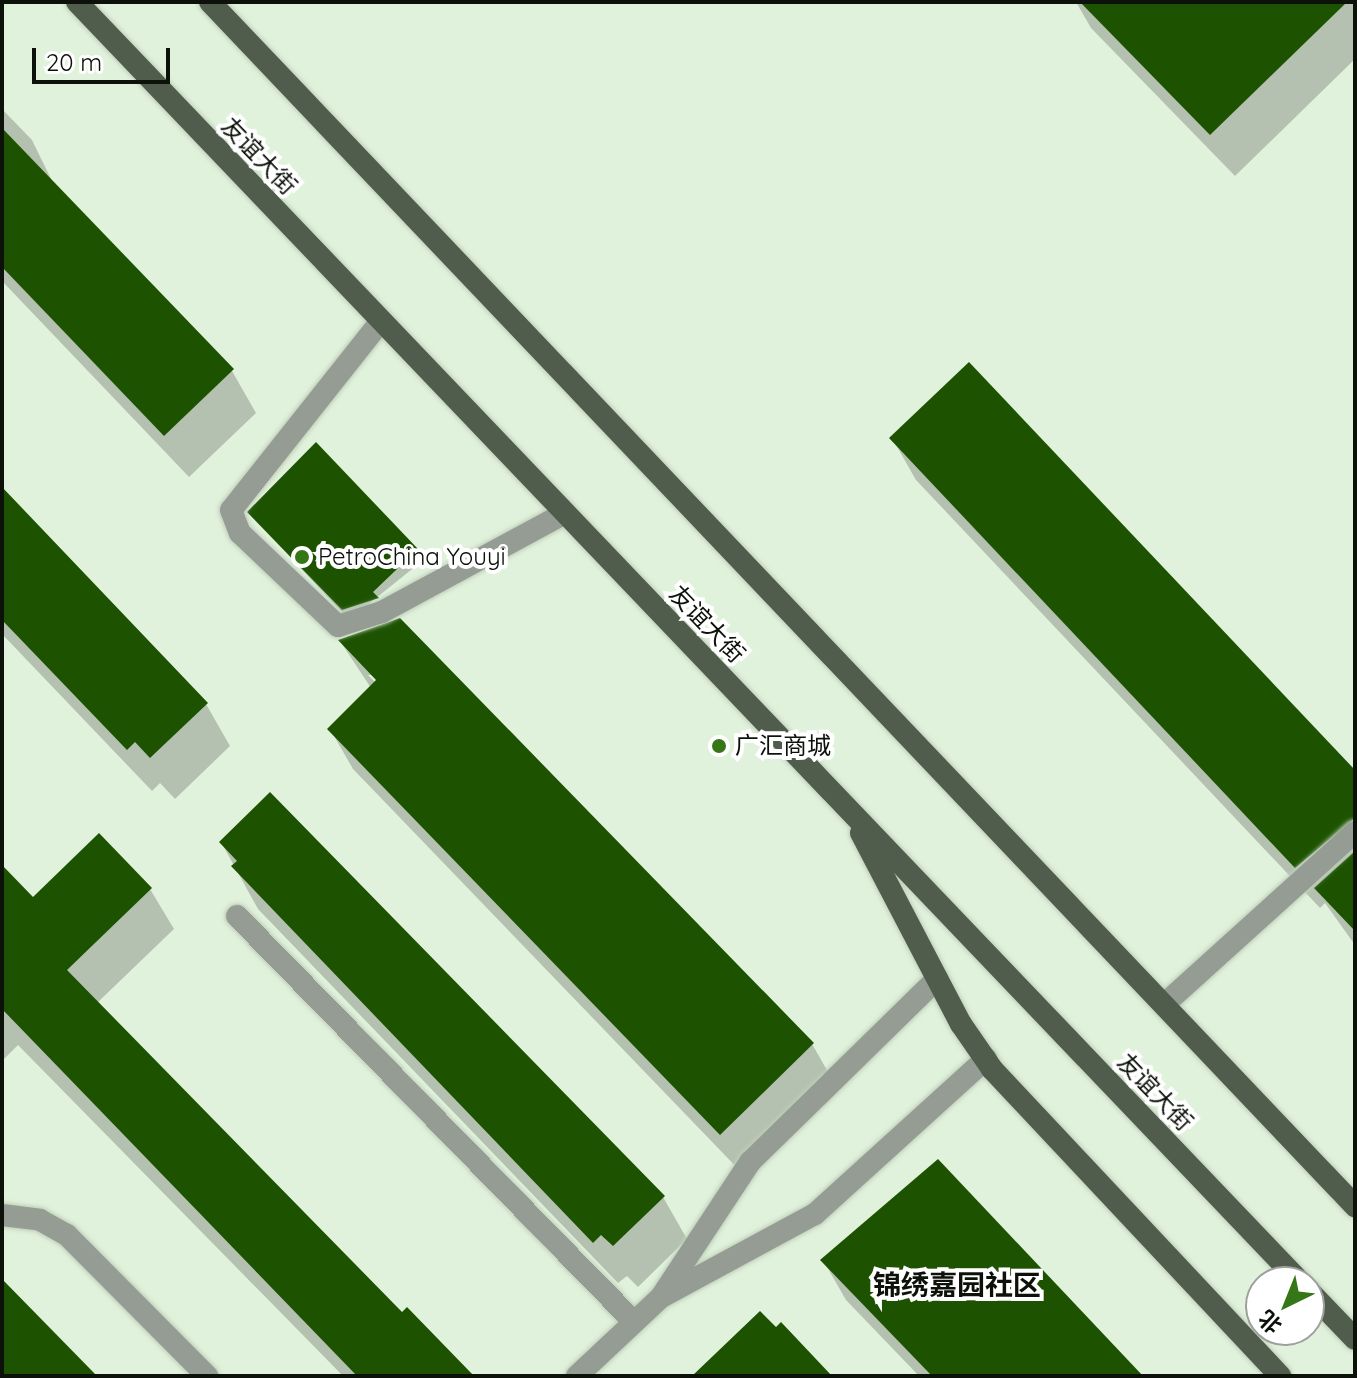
<!DOCTYPE html>
<html>
<head>
<meta charset="utf-8">
<style>
	body { margin:0 }
	#map { position:relative; width:1357px; height:1378px; overflow:hidden; background:#e1f2dc; font-family:Quicksand,"Noto Sans SC",sans-serif }
	div>[style] { position:absolute }
	.shadow>* { inset:0; background:#0003 }
	.building>* { inset:0; background:#1d5300 }
	.roads { filter:drop-shadow(0 0 2px #bfceba) drop-shadow(0 0 2px #bfceba) }
	.service>* { height:22px; margin:-11px; padding:0 11px; transform-origin:11px; border-radius:11px; background:#959c93 }
	.minor>* { height:22px; margin:-11px; padding:0 11px; transform-origin:11px; border-radius:11px; background:#959c93 }
	.primary>* { height:22px; margin:-11px; padding:0 11px; transform-origin:11px; border-radius:11px; background:#505c4c }
	.dots>* { width:22px; height:22px; translate:-50% -50%; box-sizing:border-box; border:4px solid #fff; border-radius:50% }
	span { translate:-50% -50%; white-space:nowrap; text-align:center; line-height:1.15; -webkit-text-stroke:8px #fff; paint-order:stroke }
	.street-label { font-size:24px; color:#0c120a }
	.poi-label { font-size:24px; color:#0c120a }
	.left { translate:0 -50%; text-align:left }
	.quarter-label { font-size:28px; color:#0c120a; font-weight:700 }
	.frame { position:absolute; inset:0; border:4px solid #0c120a; pointer-events:none }
	.north { position:absolute; left:1245px; top:1266px; width:80px; height:80px; box-sizing:border-box; background:#fff; border:2px solid #9ea09d; border-radius:50%; rotate:223deg; font-size:22px; font-weight:700; line-height:32px; text-align:center; color:#0c120a }
	.north::after { content:''; display:block; margin:auto; width:28px; height:36px; background:#357717; clip-path:polygon(50% 0,100% 100%,50% 72%,0 100%) }
	.scale { position:absolute; left:32px; top:48px; width:138px; height:36px; box-sizing:border-box; border:4px solid #0c120a; border-top:0; padding-left:10px; font-size:24px; line-height:28px; white-space:nowrap; color:#0c120a; -webkit-text-stroke:6px #fff; paint-order:stroke }
</style>
</head>
<body>
<div id="map">
	<div class="shadow">
		<i style="clip-path:polygon(1076px 2px,1355px 2px,1355px 59px,1235px 176px,1091px 28px)"></i>
		<i style="clip-path:polygon(2px 109px,32px 140px,54px 185px,232px 371px,256px 413px,189px 477px,2px 281px)"></i>
		<i style="clip-path:polygon(892px 438px,1355px 773px,1355px 945px,1325px 903px,1320px 908px,916px 480px)"></i>
		<i style="clip-path:polygon(2px 490px,206px 704px,230px 746px,175px 799px,160px 783px,152px 791px,2px 634px)"></i>
		<i style="clip-path:polygon(249px 513px,416px 550px,422px 561px,349px 620px)"></i>
		<i style="clip-path:polygon(evenodd,340px 641px,812px 1044px,835px 1084px,743px 1174px,353px 769px,330px 729px,371px 688px,340px 641px,368px 675px,374px 675px,382px 689px,368px 675px)"></i>
		<i style="clip-path:polygon(221px 842px,663px 1197px,687px 1239px,638px 1287px,627px 1276px,618px 1283px,258px 909px)"></i>
		<i style="clip-path:polygon(2px 868px,33px 900px,150px 889px,174px 929px,97px 1003px,402px 1315px,471px 1376px,343px 1376px,18px 1045px,2px 1061px)"></i>
		<i style="clip-path:polygon(823px 1260px,1140px 1376px,919px 1376px,846px 1300px)"></i>
	</div>
	<div class="building">
		<i style="clip-path:polygon(1080px 2px,1347px 2px,1210px 135px)"></i>
		<i style="clip-path:polygon(2px 128px,234px 369px,164px 436px,2px 267px)"></i>
		<i style="clip-path:polygon(969px 362px,1355px 770px,1355px 818px,1295px 868px,889px 438px)"></i>
		<i style="clip-path:polygon(316px 442px,418px 549px,373px 592px,379px 598px,342px 610px,247px 512px)"></i>
		<i style="clip-path:polygon(2px 487px,208px 703px,150px 758px,135px 742px,127px 750px,2px 620px)"></i>
		<i style="clip-path:polygon(400px 618px,814px 1043px,720px 1135px,327px 729px,376px 680px,338px 640px)"></i>
		<i style="clip-path:polygon(270px 792px,665px 1196px,613px 1246px,601px 1235px,593px 1243px,231px 866px,237px 861px,219px 842px)"></i>
		<i style="clip-path:polygon(99px 833px,152px 888px,67px 970px,402px 1312px,407px 1307px,474px 1376px,357px 1376px,2px 1009px,2px 865px,33px 897px)"></i>
		<i style="clip-path:polygon(1355px 851px,1355px 931px,1314px 888px)"></i>
		<i style="clip-path:polygon(938px 1159px,1143px 1376px,932px 1376px,820px 1260px)"></i>
		<i style="clip-path:polygon(2px 1279px,97px 1376px,2px 1376px)"></i>
		<i style="clip-path:polygon(760px 1311px,776px 1327px,781px 1322px,832px 1376px,692px 1376px)"></i>
	</div>
	<div class="roads">
		<div class="service">
			<i style="left:381px;top:321px;width:241px;rotate:128.4deg"></i>
			<i style="left:231px;top:510px;width:25px;rotate:69deg"></i>
			<i style="left:240px;top:533px;width:135px;rotate:43.5deg"></i>
			<i style="left:338px;top:626px;width:46px;rotate:-17.7deg"></i>
			<i style="left:382px;top:612px;width:208px;rotate:-28.4deg"></i>
			<i style="left:237px;top:916px;width:568px;rotate:45.64deg"></i>
			<i style="left:2px;top:1215px;width:38px;rotate:7deg"></i>
			<i style="left:40px;top:1220px;width:31px;rotate:29deg"></i>
			<i style="left:67px;top:1235px;width:199px;rotate:45.2deg"></i>
		</div>
		<div class="minor">
			<i style="left:1168px;top:1001px;width:252px;rotate:-42.1deg"></i>
			<i style="left:665px;top:1295px;width:170px;rotate:-28.4deg"></i>
			<i style="left:815px;top:1214px;width:231px;rotate:-42.2deg"></i>
			<i style="left:577px;top:1376px;width:115px;rotate:-43.2deg"></i>
			<i style="left:661px;top:1297px;width:162px;rotate:-56.6deg"></i>
			<i style="left:750px;top:1162px;width:262px;rotate:-44.4deg"></i>
		</div>
		<div class="primary">
			<i style="left:77px;top:2px;width:1770px;rotate:46.3deg"></i>
			<i style="left:210px;top:2px;width:1662px;rotate:46.44deg"></i>
			<i style="left:861px;top:833px;width:216px;rotate:62.4deg"></i>
			<i style="left:961px;top:1024px;width:55px;rotate:55.4deg"></i>
			<i style="left:992px;top:1069px;width:421px;rotate:46.8deg"></i>
			<i style="left:1309px;top:1291px;width:66px;rotate:46.2deg"></i>
		</div>
	</div>
	<div class="dots">
		<i style="left:302px;top:557px;background:#357717"></i>
		<i style="left:719px;top:746px;background:#357717"></i>
	</div>
	<div class="street-label">
		<span style="left:259px;top:156px;rotate:46deg">友谊大街</span>
		<span style="left:707px;top:624px;rotate:46deg">友谊大街</span>
		<span style="left:1155px;top:1092px;rotate:46deg">友谊大街</span>
	</div>
	<div class="poi-label">
		<span class="left" style="left:318px;top:557px">PetroChina Youyi</span>
		<span class="left" style="left:735px;top:746px">广汇商城</span>
	</div>
	<div class="quarter-label">
		<span style="left:957px;top:1285px">锦绣嘉园社区</span>
	</div>
	<div class="frame"></div>
	<div class="north">北</div>
	<div class="scale">20 m</div>
</div>
</body>
</html>
